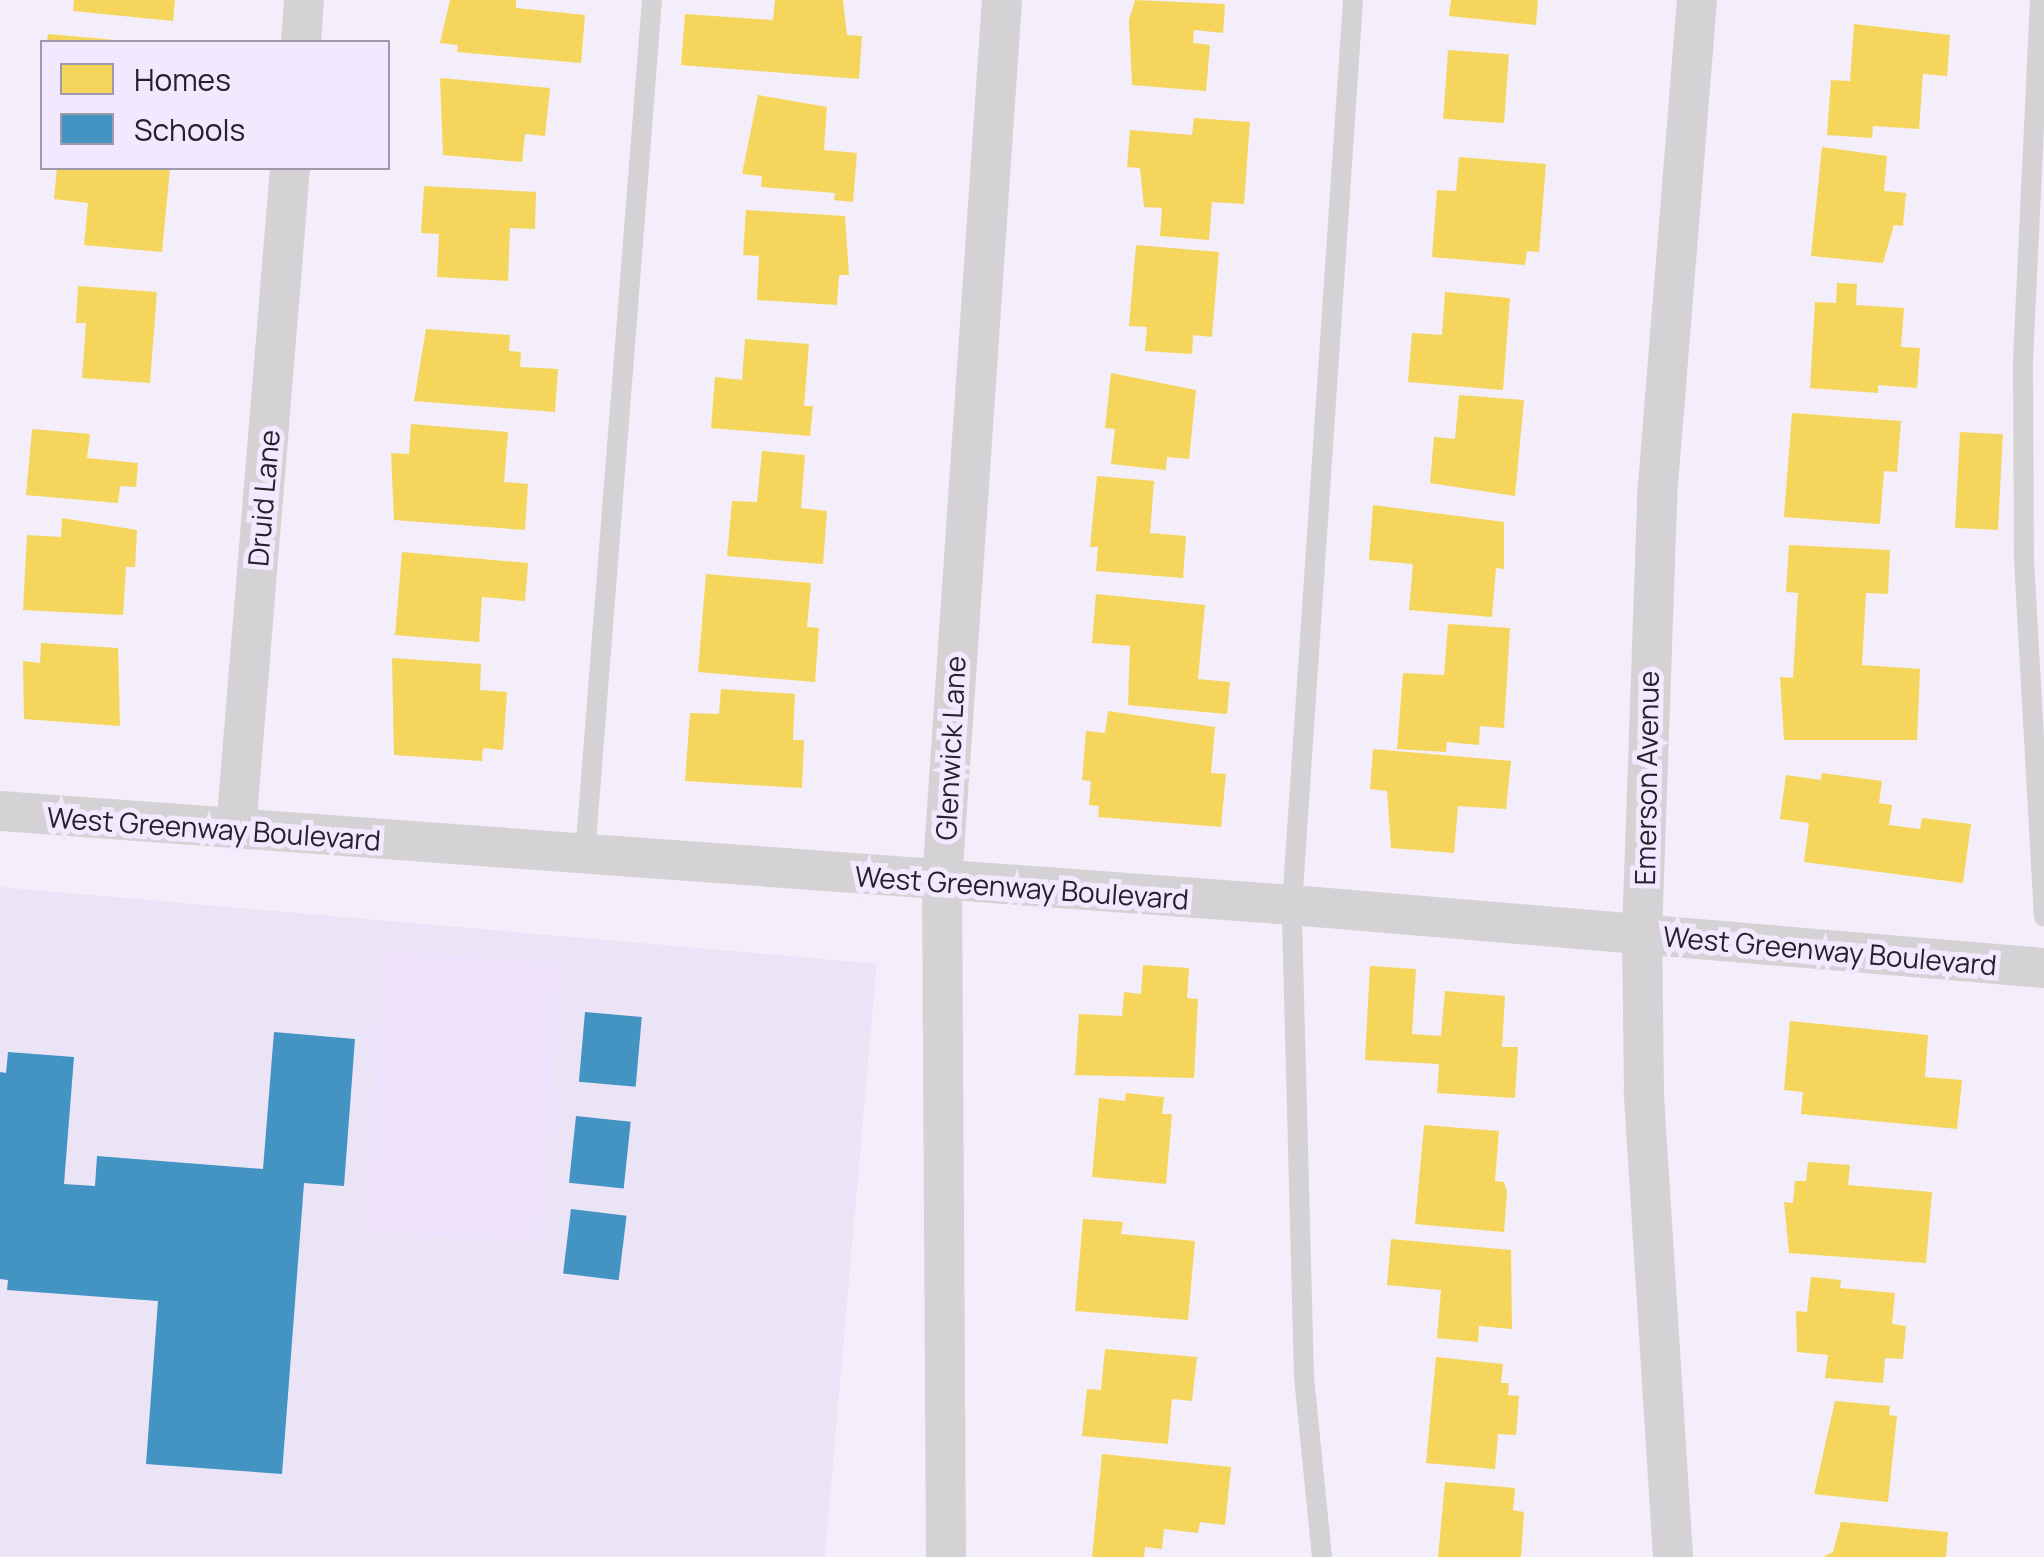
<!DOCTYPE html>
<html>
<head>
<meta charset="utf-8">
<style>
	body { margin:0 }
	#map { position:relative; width:2044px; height:1557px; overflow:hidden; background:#f3eef9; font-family:Manrope,sans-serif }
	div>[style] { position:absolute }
	.built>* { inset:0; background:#ebe3f6; transform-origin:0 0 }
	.green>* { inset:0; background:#ede1fc; transform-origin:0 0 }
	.homes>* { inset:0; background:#f6d55c; transform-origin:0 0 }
	.schools>* { inset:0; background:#4393c3; transform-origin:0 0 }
	.lane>* { height:20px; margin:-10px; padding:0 10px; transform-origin:10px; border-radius:10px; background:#d4d2d5 }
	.street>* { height:40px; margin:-20px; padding:0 20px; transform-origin:20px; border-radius:20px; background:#d4d2d5 }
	span { translate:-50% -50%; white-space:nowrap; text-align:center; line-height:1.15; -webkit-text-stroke:10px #f2e9fe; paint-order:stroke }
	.street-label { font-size:28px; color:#26222b }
	.legend { position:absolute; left:40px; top:40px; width:350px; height:130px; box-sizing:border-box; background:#f2e9fe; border:2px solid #a099aa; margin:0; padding:12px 18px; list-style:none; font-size:30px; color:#26222b }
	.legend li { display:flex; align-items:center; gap:20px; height:50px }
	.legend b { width:50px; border:2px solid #a099aa }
</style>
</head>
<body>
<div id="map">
	<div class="built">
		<i style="left:0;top:887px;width:880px;height:670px;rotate:5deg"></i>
	</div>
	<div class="green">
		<i style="left:385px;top:951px;width:175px;height:280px;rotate:4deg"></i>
	</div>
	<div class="homes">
		<i style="clip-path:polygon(74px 0,175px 0,173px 21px,73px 11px)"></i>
		<i style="clip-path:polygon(450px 0,516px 0,516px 8px,585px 15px,581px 63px,457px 52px,458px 45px,440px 43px)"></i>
		<i style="clip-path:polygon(775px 0,843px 0,847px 35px,862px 36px,859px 79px,681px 65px,685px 14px,773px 20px)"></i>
		<i style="clip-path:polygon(1135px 0,1225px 4px,1223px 33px,1194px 30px,1193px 43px,1210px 45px,1206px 91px,1132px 85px,1129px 20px)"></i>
		<i style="clip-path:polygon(1451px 0,1538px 0,1536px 25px,1449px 16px)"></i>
		<i style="clip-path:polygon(1854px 24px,1950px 35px,1947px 76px,1923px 74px,1919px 129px,1873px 126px,1872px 138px,1827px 135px,1831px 80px,1850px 81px)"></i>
		<i style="clip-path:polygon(48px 34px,115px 40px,115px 42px,47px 42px)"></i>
		<i style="left:1448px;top:50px;width:61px;height:69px;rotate:4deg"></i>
		<i style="clip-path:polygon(440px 78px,550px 88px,545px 136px,525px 134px,522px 162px,443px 155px)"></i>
		<i style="clip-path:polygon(758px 95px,827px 107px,824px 150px,857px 153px,853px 202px,834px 200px,835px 193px,761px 187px,762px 176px,742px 174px)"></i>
		<i style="clip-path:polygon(1194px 118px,1250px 122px,1244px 204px,1212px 202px,1209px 240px,1160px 236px,1162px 208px,1144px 207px,1140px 168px,1127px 167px,1130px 130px,1192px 135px)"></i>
		<i style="clip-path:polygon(1822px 147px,1887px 156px,1884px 191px,1906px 193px,1903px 226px,1894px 225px,1883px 263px,1811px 256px)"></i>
		<i style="clip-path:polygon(1459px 157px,1546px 164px,1539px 252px,1527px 251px,1525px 265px,1432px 257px,1437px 190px,1456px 191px)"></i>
		<i style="clip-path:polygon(57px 168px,170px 168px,162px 252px,84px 245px,88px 203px,54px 199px)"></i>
		<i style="clip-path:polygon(424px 186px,536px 192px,535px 229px,510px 228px,508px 281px,437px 277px,439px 234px,421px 233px)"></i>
		<i style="clip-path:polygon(746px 210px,845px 216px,849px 275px,839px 275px,837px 305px,757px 300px,759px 256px,743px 255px)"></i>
		<i style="clip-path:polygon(1136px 245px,1219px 252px,1212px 337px,1193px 335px,1192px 354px,1145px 351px,1147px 327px,1129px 326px)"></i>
		<i style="clip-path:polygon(1837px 283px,1857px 284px,1856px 305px,1904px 308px,1901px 347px,1920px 348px,1917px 388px,1878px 385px,1878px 393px,1810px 388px,1815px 302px,1836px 303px)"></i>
		<i style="clip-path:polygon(78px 286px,157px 292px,150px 383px,82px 378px,86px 323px,76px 323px)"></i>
		<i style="clip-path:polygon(1445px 292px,1510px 298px,1503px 390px,1408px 382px,1412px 333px,1442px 335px)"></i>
		<i style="clip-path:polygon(426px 329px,510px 335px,509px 351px,521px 352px,520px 367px,558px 369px,555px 412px,414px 401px)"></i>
		<i style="clip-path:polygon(745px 339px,809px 344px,804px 406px,813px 406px,810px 436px,711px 428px,715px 377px,742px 380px)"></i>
		<i style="clip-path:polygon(1111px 373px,1196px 390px,1189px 459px,1167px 457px,1166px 470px,1111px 464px,1115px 429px,1105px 428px)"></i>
		<i style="clip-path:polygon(1459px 395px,1524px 400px,1515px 496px,1430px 483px,1434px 437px,1455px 439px)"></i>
		<i style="clip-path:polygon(1792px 413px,1901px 421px,1897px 472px,1884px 471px,1880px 524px,1784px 517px)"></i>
		<i style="clip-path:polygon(411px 424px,508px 432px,504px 482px,528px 484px,525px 530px,394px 520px,391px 453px,409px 454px)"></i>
		<i style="clip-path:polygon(32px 429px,90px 434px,87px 458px,138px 463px,136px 487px,120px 486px,118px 503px,26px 495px)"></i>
		<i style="left:1960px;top:432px;width:43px;height:96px;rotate:3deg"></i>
		<i style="clip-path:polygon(762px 451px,805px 455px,801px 508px,827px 511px,823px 564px,727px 556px,732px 501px,757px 502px)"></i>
		<i style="clip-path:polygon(1097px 476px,1154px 481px,1150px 533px,1186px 536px,1183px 578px,1096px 571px,1098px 547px,1090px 547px)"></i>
		<i style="clip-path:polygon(1373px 505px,1504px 522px,1504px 569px,1496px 568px,1492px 617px,1409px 610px,1413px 564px,1369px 560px)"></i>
		<i style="clip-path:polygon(62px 518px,137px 530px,135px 567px,126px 567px,123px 615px,23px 610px,27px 535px,61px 537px)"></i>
		<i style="clip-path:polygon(1789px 545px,1890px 550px,1888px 594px,1866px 593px,1862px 665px,1920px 669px,1917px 740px,1784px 740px,1780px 677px,1793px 678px,1798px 593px,1786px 592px)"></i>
		<i style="clip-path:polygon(402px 552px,528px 563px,525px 601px,482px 597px,479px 642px,395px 635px)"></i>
		<i style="clip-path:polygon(706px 574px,811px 583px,807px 627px,819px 628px,815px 682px,698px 672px)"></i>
		<i style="clip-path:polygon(1096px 594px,1205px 605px,1198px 679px,1230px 682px,1227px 714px,1128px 705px,1130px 646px,1092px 643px)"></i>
		<i style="clip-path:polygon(1448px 624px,1510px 628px,1504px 728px,1480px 726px,1479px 745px,1447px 742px,1446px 752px,1397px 749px,1403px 673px,1444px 675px)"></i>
		<i style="clip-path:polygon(41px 643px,118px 648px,120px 726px,24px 719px,23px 661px,40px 663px)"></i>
		<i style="clip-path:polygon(392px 658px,481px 664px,480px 690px,507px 692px,503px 750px,483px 748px,482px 761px,394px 755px)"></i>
		<i style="clip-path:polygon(721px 689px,795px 694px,793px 740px,804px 740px,802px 788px,685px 781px,690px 713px,719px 714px)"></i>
		<i style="clip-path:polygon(1108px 711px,1215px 727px,1211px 773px,1226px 774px,1221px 827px,1098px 817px,1099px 806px,1089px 805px,1091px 781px,1082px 780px,1086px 731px,1105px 733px)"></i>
		<i style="clip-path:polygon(1373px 749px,1511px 761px,1506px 809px,1458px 806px,1454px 853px,1391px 848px,1387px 791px,1370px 789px)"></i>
		<i style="clip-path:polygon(1822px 773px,1882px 781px,1879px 803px,1892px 805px,1889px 825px,1920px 829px,1922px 818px,1971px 824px,1963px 883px,1804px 862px,1809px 823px,1780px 819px,1786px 775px,1821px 780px)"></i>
		<i style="clip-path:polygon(1143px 965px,1189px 968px,1187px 998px,1198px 999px,1194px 1078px,1075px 1075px,1079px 1014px,1122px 1016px,1124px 992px,1141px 994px)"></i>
		<i style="clip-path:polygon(1370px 966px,1416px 969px,1412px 1034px,1441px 1036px,1445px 991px,1505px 996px,1502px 1047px,1518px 1047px,1515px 1098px,1437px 1093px,1439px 1064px,1365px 1060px)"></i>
		<i style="clip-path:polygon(1790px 1021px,1928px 1035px,1925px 1077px,1962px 1080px,1957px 1129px,1801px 1114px,1803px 1092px,1784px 1090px)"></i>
		<i style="clip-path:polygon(1126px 1093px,1164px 1097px,1162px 1114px,1172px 1114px,1166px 1184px,1092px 1177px,1099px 1098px,1125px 1101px)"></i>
		<i style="clip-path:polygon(1424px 1125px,1499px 1131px,1495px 1181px,1504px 1182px,1507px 1192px,1504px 1232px,1415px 1224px)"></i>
		<i style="clip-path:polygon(1808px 1162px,1850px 1165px,1848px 1185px,1932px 1192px,1926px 1263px,1789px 1253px,1784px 1202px,1793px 1203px,1795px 1181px,1806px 1181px)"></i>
		<i style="clip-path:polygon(1083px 1219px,1123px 1222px,1121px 1234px,1195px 1241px,1188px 1320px,1075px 1311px)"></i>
		<i style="clip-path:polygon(1391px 1239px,1511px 1250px,1512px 1329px,1479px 1326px,1478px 1342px,1437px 1338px,1441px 1290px,1387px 1285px)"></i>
		<i style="clip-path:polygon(1811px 1277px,1841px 1280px,1840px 1288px,1895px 1293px,1892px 1324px,1906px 1326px,1903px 1359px,1885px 1358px,1883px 1383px,1825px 1378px,1828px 1355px,1797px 1352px,1796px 1311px,1807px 1312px)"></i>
		<i style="clip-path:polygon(1105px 1349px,1197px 1357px,1192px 1401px,1172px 1399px,1168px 1444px,1082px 1436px,1087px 1389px,1101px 1390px)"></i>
		<i style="clip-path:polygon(1436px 1357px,1503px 1364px,1501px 1383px,1509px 1383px,1508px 1395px,1519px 1396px,1516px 1435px,1498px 1434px,1495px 1469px,1426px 1463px)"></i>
		<i style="clip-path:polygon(1835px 1401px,1890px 1406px,1889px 1415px,1897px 1416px,1888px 1502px,1814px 1494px)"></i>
		<i style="clip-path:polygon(1102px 1454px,1231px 1467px,1225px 1525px,1200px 1522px,1198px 1533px,1164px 1529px,1162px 1549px,1145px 1547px,1144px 1557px,1092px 1557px)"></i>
		<i style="clip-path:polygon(1445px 1482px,1515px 1488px,1513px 1510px,1524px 1512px,1521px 1557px,1438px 1557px)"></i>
		<i style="clip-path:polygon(1841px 1522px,1948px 1532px,1946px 1557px,1823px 1557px,1833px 1552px)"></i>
	</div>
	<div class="schools">
		<i style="left:585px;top:1012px;width:57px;height:70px;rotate:5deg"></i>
		<i style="clip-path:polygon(274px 1032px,355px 1039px,344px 1186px,304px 1183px,282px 1474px,146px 1464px,158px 1301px,7px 1290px,8px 1280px,0 1279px,0 1072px,6px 1073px,8px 1052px,74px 1057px,64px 1184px,95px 1186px,97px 1156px,263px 1169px)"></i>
		<i style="left:576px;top:1116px;width:55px;height:67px;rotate:6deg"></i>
		<i style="left:571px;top:1209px;width:56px;height:65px;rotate:7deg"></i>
	</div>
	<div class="lane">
		<i style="left:2040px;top:0;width:366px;rotate:92.7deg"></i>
		<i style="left:2023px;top:366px;width:194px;rotate:89.7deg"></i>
		<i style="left:2024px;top:560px;width:357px;rotate:86.8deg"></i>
		<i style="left:585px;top:855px;width:858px;rotate:-85.52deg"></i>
		<i style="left:1322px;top:1557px;width:181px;rotate:-95.7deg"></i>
		<i style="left:1304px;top:1377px;width:472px;rotate:-91.5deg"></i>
		<i style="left:1292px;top:905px;width:907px;rotate:-86.14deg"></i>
	</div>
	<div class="street">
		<i style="left:301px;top:42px;width:42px;rotate:-85.9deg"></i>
		<i style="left:0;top:811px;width:1295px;rotate:4.16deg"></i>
		<i style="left:1292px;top:905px;width:755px;rotate:4.79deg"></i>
		<i style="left:236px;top:829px;width:663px;rotate:-85.33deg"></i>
		<i style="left:946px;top:1557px;width:675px;rotate:-90.34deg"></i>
		<i style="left:942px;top:882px;width:884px;rotate:-86.11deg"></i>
		<i style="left:1673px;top:1557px;width:466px;rotate:-93.6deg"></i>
		<i style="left:1644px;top:1092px;width:158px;rotate:-90.7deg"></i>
		<i style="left:1642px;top:934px;width:437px;rotate:-88deg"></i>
		<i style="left:1657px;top:497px;width:499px;rotate:-85.4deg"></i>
	</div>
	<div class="street-label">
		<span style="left:263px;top:498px;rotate:-85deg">Druid Lane</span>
		<span style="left:950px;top:748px;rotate:-87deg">Glenwick Lane</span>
		<span style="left:1646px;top:778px;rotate:-89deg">Emerson Avenue</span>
		<span style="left:214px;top:828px;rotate:4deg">West Greenway Boulevard</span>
		<span style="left:1022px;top:887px;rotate:4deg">West Greenway Boulevard</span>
		<span style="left:1830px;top:950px;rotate:5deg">West Greenway Boulevard</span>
	</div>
	<ul class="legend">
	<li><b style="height:28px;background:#f6d55c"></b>Homes</li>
	<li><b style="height:28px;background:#4393c3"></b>Schools</li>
	</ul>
</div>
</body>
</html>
